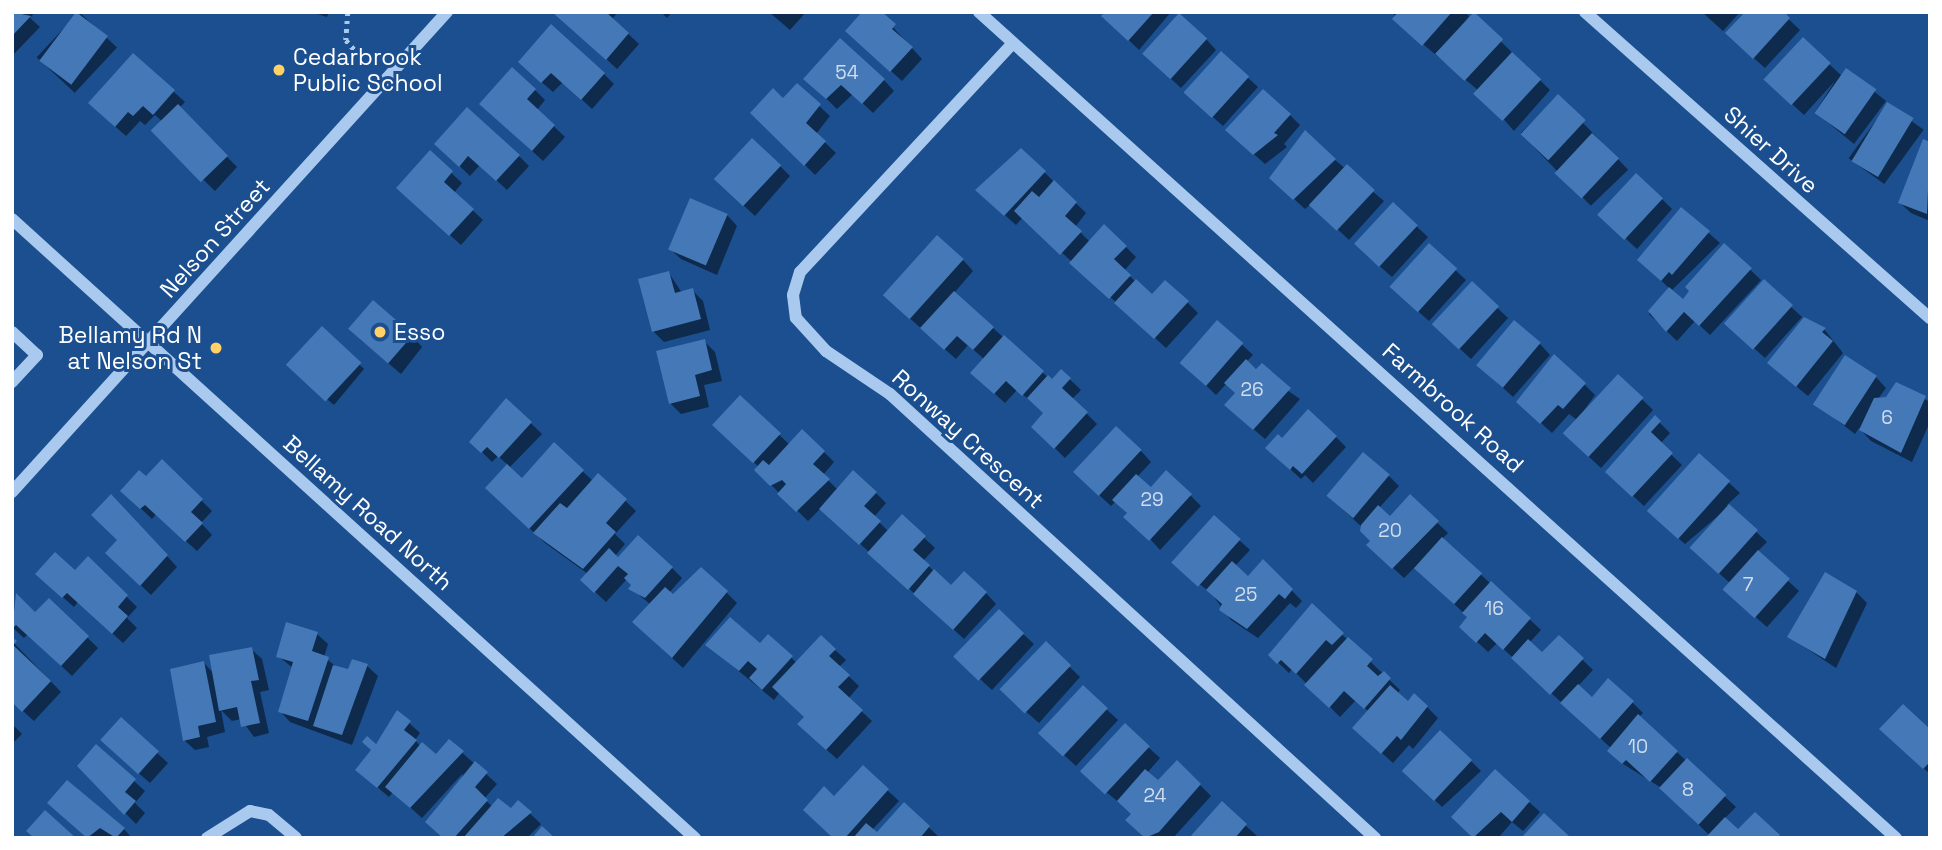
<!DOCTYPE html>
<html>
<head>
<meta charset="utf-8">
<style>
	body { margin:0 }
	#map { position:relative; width:1942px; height:850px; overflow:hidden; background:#1b4f8f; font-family:"Space Grotesk",sans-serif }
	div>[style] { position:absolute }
	.shadow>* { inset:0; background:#0007; transform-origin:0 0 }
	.building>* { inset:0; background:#4478b7; transform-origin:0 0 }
	.path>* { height:4.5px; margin-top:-2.25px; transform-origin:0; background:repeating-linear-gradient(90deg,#a9c9ee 0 3.5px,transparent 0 8.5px) }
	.minor>* { height:12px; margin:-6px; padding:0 6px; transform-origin:6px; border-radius:6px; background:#a9c9ee }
	.dots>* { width:19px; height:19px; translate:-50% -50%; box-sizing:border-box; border:4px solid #1b4f8f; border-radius:50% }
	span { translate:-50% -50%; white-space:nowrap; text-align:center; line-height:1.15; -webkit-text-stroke:6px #1b4f8f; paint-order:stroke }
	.number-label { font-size:19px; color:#d0dded }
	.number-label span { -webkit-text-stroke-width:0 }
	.poi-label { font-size:23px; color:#fff }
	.left { translate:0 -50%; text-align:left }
	.right { translate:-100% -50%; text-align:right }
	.street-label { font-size:23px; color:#fff }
	.frame { position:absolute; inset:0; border:14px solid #fff; pointer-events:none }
</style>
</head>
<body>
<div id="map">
	<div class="shadow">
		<i style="clip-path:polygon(12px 12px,35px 12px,30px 18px,40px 27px,12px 56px)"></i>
		<i style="left:79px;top:12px;width:52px;height:62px;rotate:43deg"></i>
		<i style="clip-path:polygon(311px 12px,329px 12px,327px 17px)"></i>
		<i style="clip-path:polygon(556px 12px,618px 12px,612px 19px,639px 44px,617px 69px)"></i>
		<i style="clip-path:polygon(661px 12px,672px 12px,667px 18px)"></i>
		<i style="clip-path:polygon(769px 12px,806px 12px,790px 30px)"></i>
		<i style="clip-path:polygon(879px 12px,922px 59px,902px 81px,858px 41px)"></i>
		<i style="clip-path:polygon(1107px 12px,1171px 12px,1139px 50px,1104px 16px)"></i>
		<i style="clip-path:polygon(1392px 12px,1465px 12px,1469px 16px,1453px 38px,1474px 15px,1550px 90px,1514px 131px,1479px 91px,1405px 29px)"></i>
		<i style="clip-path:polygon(1702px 12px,1740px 12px,1723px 31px)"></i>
		<i style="clip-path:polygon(1781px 12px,1800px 30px,1765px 68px,1738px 44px)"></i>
		<i style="clip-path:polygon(1206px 39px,1216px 50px,1181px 88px,1155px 64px)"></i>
		<i style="clip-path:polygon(1803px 40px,1842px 76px,1847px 70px,1886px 101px,1854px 144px,1815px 112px,1835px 81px,1804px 115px,1777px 90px)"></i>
		<i style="clip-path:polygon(133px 55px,185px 102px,179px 108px,237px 167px,215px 191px,154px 132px,163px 122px,155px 115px,145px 125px,140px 121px,126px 136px,101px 114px)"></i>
		<i style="clip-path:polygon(530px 72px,604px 74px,614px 84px,592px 109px,563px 82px,553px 92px)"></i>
		<i style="clip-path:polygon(1247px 77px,1258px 87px,1223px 126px,1197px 103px)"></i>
		<i style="clip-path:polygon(806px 79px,884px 80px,894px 91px,873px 113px,853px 94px,837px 109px)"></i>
		<i style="clip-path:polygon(797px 86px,830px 116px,816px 134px,836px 153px,815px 175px,753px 113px,784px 100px)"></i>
		<i style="clip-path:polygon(535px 90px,545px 100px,537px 110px,565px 137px,543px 161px,492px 114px)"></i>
		<i style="left:1558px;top:97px;width:101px;height:52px;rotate:46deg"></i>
		<i style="left:1888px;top:104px;width:44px;height:67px;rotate:36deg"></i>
		<i style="clip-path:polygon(1290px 115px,1300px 125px,1284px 144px,1287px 147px,1265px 164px,1238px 140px)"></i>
		<i style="clip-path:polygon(1930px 144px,1930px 221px,1911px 213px,1900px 203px)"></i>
		<i style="clip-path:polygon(430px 153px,462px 183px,454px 193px,483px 220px,461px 245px,409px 198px)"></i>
		<i style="clip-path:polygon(447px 154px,519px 156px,529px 166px,507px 190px,480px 165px,470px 176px)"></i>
		<i style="clip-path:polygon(1335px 160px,1384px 201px,1349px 240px,1311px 204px,1305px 209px,1282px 188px)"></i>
		<i style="clip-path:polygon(780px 166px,790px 176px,755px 216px,727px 190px)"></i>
		<i style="clip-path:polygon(1044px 172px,1086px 213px,1075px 227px,1090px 242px,1126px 247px,1136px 257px,1124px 271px,1136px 282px,1152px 296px,1187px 302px,1198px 313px,1166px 348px,1023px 217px,1016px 225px,988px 200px)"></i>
		<i style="clip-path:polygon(1662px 199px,1672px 209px,1637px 249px,1611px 225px)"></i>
		<i style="clip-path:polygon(1393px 205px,1428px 237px,1392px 277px,1367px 255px)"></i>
		<i style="clip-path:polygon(1681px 209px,1720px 243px,1671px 291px,1683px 301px,1724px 245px,1761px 280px,1710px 335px,1695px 321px,1677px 341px,1649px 314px,1670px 289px,1650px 270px)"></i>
		<i style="clip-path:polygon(727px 215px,737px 226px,717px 275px,681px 259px,670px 249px)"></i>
		<i style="clip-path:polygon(1429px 246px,1466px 280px,1429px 321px,1402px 297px)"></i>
		<i style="clip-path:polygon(963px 260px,973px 271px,954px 293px,1052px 381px,1061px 371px,1081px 390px,1072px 399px,1097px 424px,1065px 458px,1033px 427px,1045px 414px,1035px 404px,1017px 390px,1005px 403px,983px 383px,984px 359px,968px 345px,956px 359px,898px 308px)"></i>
		<i style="clip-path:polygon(669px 273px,682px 293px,692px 290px,703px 301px,710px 330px,664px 342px,653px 331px)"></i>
		<i style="clip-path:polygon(1764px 282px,1802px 317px,1765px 358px,1738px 334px)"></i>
		<i style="clip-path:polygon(1472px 284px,1508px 318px,1471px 359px,1445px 335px)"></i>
		<i style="clip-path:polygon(1218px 322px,1253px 355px,1246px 362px,1300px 399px,1265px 439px,1237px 415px,1237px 393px,1227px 383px,1216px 395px,1192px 372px)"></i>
		<i style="clip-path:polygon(322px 329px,364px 369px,334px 405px,294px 371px)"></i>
		<i style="clip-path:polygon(1824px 329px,1843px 353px,1808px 396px,1780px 373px)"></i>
		<i style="clip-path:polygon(412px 336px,422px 347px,401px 374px,360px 339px)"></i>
		<i style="clip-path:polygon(704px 341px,715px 352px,722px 381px,704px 385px,709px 407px,681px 414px,670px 403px)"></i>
		<i style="clip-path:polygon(1540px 344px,1550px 355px,1513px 397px,1488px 374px)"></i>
		<i style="clip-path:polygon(1618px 376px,1653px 410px,1601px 468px,1575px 444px,1577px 420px,1569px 414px,1552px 433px,1529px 412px,1585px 385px,1595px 395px,1578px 419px)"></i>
		<i style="clip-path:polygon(1876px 377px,1886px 388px,1878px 399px,1887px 398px,1897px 384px,1930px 402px,1930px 422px,1912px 462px,1871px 441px,1859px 428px,1855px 434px,1815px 403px)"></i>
		<i style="clip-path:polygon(740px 398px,790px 445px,824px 452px,834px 462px,823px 475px,838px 490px,876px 493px,886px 503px,874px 517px,889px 532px,902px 517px,935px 548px,923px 561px,951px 587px,986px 593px,996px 604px,964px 639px,821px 508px,808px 521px,756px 470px,759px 467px,725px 436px)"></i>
		<i style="clip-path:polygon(507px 400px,542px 434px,509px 468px,522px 480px,582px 471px,593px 481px,598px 475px,636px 511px,615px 534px,625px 544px,615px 556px,672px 568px,682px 578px,669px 593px,673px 597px,726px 592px,737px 603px,683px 668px,645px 633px,651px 605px,631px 588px,633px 585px,627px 579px,606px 602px,593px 590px,588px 574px,545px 543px,487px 488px,508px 465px,498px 456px,492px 462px,471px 441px)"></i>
		<i style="clip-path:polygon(1655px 418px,1670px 433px,1660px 444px,1682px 465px,1644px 506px,1618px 482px)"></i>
		<i style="clip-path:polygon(1336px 437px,1346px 447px,1313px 483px,1305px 475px,1301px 479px,1278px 458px,1282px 441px)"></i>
		<i style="clip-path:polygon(1141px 451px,1151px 462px,1137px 477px,1151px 489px,1190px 495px,1201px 506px,1160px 550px,1116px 501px,1111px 506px,1086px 483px)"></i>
		<i style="clip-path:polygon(1699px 455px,1740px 493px,1727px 505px,1767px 542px,1757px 552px,1799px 591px,1767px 627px,1736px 600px,1731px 584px,1702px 558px,1725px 510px,1685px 544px,1659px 521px)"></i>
		<i style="clip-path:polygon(162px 462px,212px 511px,201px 523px,212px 535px,197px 551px,156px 514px,152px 519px,133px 501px)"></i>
		<i style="clip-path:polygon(1389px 476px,1399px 486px,1379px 508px,1390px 518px,1410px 497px,1448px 533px,1442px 539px,1541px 630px,1529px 643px,1542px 655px,1559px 637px,1593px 670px,1578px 686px,1592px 699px,1632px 702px,1643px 713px,1639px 717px,1736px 807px,1724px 819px,1738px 832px,1755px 814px,1780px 838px,1712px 838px,1663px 789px,1620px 762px,1612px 749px,1497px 643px,1488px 652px,1472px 637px,1469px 618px,1415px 567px,1404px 578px,1379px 555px,1364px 529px,1338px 505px)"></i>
		<i style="clip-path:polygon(122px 507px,177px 567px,151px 595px,107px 553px,119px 540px)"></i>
		<i style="clip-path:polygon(1239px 540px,1250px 550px,1235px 566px,1248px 578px,1263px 561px,1302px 601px,1296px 608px,1290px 603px,1258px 638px,1231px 620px,1211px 593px,1184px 572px)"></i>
		<i style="clip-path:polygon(88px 559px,137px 607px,127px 618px,137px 628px,123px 643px,78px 602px,74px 607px,48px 584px,75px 572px)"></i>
		<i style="clip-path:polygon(1856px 592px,1867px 603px,1836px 668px,1789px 637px)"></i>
		<i style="clip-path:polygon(16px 596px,35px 614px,49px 600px,98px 648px,72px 676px,28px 634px,24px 638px,12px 627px)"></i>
		<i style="clip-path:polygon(1312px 606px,1400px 690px,1397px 694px,1408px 703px,1427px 707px,1438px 718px,1413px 749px,1409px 745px,1393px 763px,1365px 738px,1369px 712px,1356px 700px,1340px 717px,1292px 669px,1289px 673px,1270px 655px)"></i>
		<i style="clip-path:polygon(999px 612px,1034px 644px,992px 690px,968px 668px)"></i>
		<i style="clip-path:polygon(317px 634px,328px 644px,324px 657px,338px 668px,349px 672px,367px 666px,378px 676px,352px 745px,290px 722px,280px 711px,293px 668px,278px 656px)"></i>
		<i style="clip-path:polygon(768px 637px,797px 663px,822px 638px,846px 660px,839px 667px,859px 686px,848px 699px,872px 721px,837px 759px,810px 735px,806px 717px,780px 692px,774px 700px,707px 645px,760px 646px)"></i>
		<i style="clip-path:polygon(12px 641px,61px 692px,34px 721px,12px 701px)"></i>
		<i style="clip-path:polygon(1046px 644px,1080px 677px,1039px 723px,1014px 701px)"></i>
		<i style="clip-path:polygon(251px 649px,262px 659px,269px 690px,260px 692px,269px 733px,254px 737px,241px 719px,232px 721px,221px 710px,225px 732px,207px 737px,209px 747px,195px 750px,184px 740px,204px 663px,214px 674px)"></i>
		<i style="clip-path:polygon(1083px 688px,1118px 720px,1076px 766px,1052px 744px)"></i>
		<i style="clip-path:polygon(398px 713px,420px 733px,415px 740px,421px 747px,436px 756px,449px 741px,486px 774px,497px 784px,484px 799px,493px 807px,511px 811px,518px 802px,541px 824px,527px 838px,444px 838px,463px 773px,422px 818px,393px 792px,389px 797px,357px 770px)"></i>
		<i style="clip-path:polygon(12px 724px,22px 734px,12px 744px)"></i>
		<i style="clip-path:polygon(1125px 726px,1160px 758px,1147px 773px,1158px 783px,1177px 762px,1211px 796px,1173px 838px,1146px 838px,1128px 820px,1133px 814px,1094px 782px)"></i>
		<i style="clip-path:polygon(1930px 731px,1930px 774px,1892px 739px)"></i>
		<i style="clip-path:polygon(96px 747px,145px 791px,135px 803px,145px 813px,136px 824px,79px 766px)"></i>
		<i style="clip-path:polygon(113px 751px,157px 753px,168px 763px,150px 783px)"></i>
		<i style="clip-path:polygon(1471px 761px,1481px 771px,1442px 807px,1405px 771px)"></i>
		<i style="clip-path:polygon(863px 768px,899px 801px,872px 830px,877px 835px,904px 804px,940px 838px,834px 838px,835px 798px)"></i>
		<i style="clip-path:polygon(1495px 771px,1540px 812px,1523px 831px,1512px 822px,1498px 838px,1475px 838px,1453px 817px)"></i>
		<i style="clip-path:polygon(1222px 804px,1257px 836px,1255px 838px,1192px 838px)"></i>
		<i style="clip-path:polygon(60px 813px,124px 829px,132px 838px,88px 838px)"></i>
	</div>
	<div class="building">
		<i style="clip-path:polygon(12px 12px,31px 16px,12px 36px)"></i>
		<i style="left:76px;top:12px;width:40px;height:61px;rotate:37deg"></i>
		<i style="clip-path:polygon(552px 12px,606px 12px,629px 33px,606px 60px)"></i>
		<i style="clip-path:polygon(862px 12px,882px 12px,896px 24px,892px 29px,913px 47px,890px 72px,845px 31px)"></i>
		<i style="clip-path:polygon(1105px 12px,1154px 12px,1128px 41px,1101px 16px)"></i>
		<i style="clip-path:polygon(1398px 12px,1452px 12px,1422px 46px,1392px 19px)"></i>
		<i style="left:1474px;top:12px;width:40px;height:57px;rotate:43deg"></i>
		<i style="clip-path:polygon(1745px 12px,1784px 12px,1790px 18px,1753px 59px,1725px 33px)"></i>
		<i style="left:1179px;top:13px;width:38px;height:55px;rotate:42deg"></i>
		<i style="clip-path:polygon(551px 24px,605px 73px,581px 100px,551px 73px,541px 83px,518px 62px)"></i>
		<i style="left:1803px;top:37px;width:38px;height:58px;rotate:43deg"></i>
		<i style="clip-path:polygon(840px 38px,885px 79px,862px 104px,841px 85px,826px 99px,803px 79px)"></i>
		<i style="left:1221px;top:51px;width:38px;height:56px;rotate:42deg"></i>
		<i style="left:1512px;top:52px;width:40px;height:57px;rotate:43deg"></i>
		<i style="clip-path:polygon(133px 53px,175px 90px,153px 115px,143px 106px,133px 116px,128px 112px,115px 127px,88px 103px)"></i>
		<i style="clip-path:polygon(512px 67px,536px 89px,527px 99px,555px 125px,532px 151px,479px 104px)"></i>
		<i style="left:1846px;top:68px;width:37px;height:55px;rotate:35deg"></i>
		<i style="clip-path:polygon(797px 83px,821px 104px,806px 123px,826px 141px,804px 166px,750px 113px,773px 88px,783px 98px)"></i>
		<i style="clip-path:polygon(1263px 89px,1291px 114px,1274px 133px,1278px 135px,1253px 155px,1225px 130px)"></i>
		<i style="left:1558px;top:94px;width:38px;height:55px;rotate:43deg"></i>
		<i style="left:1887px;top:102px;width:31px;height:69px;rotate:31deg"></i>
		<i style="left:178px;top:104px;width:72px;height:38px;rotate:46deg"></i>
		<i style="clip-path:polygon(467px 107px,520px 155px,496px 181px,468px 156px,459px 167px,434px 144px)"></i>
		<i style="clip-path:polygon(1305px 130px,1336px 159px,1293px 200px,1269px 178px)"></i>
		<i style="left:1592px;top:133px;width:37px;height:55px;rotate:43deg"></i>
		<i style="left:752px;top:138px;width:40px;height:56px;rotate:43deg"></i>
		<i style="clip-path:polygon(1923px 139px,1930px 142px,1927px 214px,1898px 203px)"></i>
		<i style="clip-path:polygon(1021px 148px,1046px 171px,1004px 216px,975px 190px)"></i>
		<i style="clip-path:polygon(430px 150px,453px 171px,444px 182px,474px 209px,449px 236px,396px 188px)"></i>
		<i style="left:1347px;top:164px;width:38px;height:56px;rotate:43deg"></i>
		<i style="left:1636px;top:173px;width:37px;height:57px;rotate:43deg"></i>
		<i style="clip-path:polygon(1054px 180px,1077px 202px,1065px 216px,1082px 231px,1060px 255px,1014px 211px,1032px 191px,1039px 197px)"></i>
		<i style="left:690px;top:198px;width:41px;height:56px;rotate:23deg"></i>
		<i style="left:1393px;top:202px;width:34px;height:57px;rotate:43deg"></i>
		<i style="clip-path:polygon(1681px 207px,1710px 231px,1672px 275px,1669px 272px,1661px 281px,1637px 260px)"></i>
		<i style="clip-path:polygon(1104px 224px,1127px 246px,1114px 259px,1131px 275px,1109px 299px,1069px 263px)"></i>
		<i style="left:937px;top:235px;width:36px;height:81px;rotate:42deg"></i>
		<i style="left:1429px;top:243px;width:38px;height:59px;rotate:42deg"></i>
		<i style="clip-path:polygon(1724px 243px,1752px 268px,1699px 326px,1684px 312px,1666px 332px,1648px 311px,1669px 287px,1683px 299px,1689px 291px,1685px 287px)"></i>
		<i style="clip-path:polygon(669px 271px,675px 293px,693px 288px,701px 319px,652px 332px,638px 279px)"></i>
		<i style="clip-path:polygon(1136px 279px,1152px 294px,1165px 280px,1189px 301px,1154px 339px,1114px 303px)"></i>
		<i style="left:1764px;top:279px;width:39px;height:60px;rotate:42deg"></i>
		<i style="left:1472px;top:281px;width:37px;height:59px;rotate:43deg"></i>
		<i style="clip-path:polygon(954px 291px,994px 327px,973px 350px,957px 336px,944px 350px,920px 328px)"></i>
		<i style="left:373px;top:300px;width:53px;height:38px;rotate:41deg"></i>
		<i style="clip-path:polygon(1804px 317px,1826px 328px,1822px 332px,1833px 341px,1796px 387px,1767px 363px)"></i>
		<i style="left:1217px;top:320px;width:35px;height:57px;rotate:41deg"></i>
		<i style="left:1514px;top:320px;width:35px;height:59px;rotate:40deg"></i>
		<i style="left:322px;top:326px;width:54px;height:53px;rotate:43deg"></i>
		<i style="clip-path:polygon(1004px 335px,1044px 371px,1022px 396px,1006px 381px,994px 394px,970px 373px)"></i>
		<i style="clip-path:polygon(705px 339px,712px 370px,695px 375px,700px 396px,669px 404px,656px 351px)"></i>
		<i style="clip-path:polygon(1554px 354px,1586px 383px,1563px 409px,1558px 405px,1540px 424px,1516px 402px)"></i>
		<i style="left:1845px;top:355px;width:38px;height:59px;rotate:33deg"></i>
		<i style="clip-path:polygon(1246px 359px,1256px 369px,1262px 363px,1291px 388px,1253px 430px,1224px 405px,1235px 393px,1224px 383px)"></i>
		<i style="clip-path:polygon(1061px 369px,1071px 378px,1062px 388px,1088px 412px,1054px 449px,1031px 427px,1043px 413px,1027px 398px,1048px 375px,1052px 379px)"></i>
		<i style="left:1618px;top:374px;width:35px;height:81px;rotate:43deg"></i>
		<i style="clip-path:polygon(1896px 382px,1926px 396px,1901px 453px,1859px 430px,1874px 398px,1886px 397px)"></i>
		<i style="left:740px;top:395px;width:56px;height:41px;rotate:43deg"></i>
		<i style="clip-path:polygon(506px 398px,532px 422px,499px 458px,487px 447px,481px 453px,469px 442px)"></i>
		<i style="clip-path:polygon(1308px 409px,1337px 436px,1302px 474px,1293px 466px,1290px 470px,1265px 448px,1278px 434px,1282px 438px)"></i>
		<i style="clip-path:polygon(1655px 415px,1661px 421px,1651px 432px,1673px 453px,1632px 497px,1605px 472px)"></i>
		<i style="left:1116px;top:426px;width:35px;height:63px;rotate:43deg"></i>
		<i style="clip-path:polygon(802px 429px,825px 451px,813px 464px,830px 479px,796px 512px,777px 494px,786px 484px,782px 480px,770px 486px,754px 470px,763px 460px,769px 465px)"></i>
		<i style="clip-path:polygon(554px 442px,584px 470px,529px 529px,485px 488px,507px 464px,522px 478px)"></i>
		<i style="left:1363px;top:452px;width:35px;height:57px;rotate:40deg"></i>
		<i style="left:1699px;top:453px;width:42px;height:78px;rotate:42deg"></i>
		<i style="clip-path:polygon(162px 459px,203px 499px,191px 512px,203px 523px,185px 542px,145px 505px,140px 509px,120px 491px,139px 470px,146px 476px)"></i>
		<i style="clip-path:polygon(853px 470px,877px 492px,864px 506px,881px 521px,859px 545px,819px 509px)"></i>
		<i style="clip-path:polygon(1166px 470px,1192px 494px,1149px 541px,1123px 517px,1127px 513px,1112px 500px,1136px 474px,1151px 487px)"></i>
		<i style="clip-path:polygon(598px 473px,627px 499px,606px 523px,616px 532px,583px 569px,533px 533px,560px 503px,567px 508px)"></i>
		<i style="clip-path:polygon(111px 494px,168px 555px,140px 586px,105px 553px,117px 540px,91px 515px)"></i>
		<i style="clip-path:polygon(1410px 494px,1439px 521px,1392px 569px,1366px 545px,1370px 541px,1360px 531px,1361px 525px,1378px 505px,1390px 516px)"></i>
		<i style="left:1729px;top:504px;width:39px;height:59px;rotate:42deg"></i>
		<i style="clip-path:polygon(902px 514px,926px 536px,913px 550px,930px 565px,908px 590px,867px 553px)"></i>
		<i style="left:1214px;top:515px;width:36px;height:64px;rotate:42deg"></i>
		<i style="clip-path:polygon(638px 535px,673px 567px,645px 598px,628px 589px,631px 585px,624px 578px,628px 574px,618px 566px,594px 593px,580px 580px,609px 548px,618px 557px)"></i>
		<i style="left:1442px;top:537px;width:54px;height:42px;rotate:42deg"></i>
		<i style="left:1758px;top:550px;width:43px;height:53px;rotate:42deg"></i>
		<i style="clip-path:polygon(55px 552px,75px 570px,88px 556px,128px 595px,118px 607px,128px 616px,112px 634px,67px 593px,62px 598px,35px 574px)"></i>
		<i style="clip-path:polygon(1263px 559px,1293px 589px,1285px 599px,1279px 594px,1247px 629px,1219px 610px,1222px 604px,1206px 590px,1232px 561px,1248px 576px)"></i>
		<i style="clip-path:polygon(701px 567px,728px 591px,672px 658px,632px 622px,665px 587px,673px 594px)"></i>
		<i style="clip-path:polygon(934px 569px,951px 585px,964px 571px,987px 592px,953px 630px,913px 594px)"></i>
		<i style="clip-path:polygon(1825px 572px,1857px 591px,1825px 659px,1787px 637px)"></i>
		<i style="clip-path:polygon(1491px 581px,1531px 618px,1503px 650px,1485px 633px,1476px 643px,1459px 627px,1467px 617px,1462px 613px)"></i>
		<i style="clip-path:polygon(16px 593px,35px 612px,49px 598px,89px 636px,61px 666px,16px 625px,12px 629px)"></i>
		<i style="clip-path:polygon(1312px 603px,1344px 633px,1332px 645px,1326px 640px,1296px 674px,1281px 660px,1277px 664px,1268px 655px)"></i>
		<i style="left:999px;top:609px;width:35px;height:66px;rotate:44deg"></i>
		<i style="clip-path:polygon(730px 617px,760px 643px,768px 634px,793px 656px,762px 690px,749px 678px,757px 669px,748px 661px,739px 671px,705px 645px)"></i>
		<i style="clip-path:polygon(286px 622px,318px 632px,312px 651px,329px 657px,308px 721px,278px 712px,293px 662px,276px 657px)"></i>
		<i style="clip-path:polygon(821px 635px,836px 649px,829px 656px,850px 675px,838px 687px,863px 710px,826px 750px,797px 724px,804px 717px,772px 687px)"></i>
		<i style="clip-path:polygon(1559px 635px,1584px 658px,1550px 695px,1511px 658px,1528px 639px,1542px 652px)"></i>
		<i style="clip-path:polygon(12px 637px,17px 641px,13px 645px,51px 681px,22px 712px,12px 702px)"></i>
		<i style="clip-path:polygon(1348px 637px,1373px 659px,1367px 666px,1378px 676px,1384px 671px,1391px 678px,1364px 709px,1344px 691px,1329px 708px,1304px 685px)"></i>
		<i style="left:1046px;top:641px;width:35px;height:67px;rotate:44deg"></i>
		<i style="clip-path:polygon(252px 647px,259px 680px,251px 681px,260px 723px,241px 727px,237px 707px,219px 711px,209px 655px)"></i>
		<i style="clip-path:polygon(352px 659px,368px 664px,342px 735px,313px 726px,333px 665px,348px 669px)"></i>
		<i style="clip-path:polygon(204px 661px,216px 722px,198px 726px,200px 737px,183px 741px,170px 669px)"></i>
		<i style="clip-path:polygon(1608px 678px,1634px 701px,1600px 739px,1560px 703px,1578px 684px,1592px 697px)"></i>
		<i style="left:1083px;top:685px;width:34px;height:66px;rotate:43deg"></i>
		<i style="clip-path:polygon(1390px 685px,1408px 701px,1414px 693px,1428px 706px,1401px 740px,1397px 736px,1381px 754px,1352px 728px)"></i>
		<i style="clip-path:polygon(1903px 704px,1930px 729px,1930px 762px,1923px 769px,1879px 729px)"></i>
		<i style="clip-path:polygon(397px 710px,411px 721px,404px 730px,417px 740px,377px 788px,355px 770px,371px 750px,362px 742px,367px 736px,376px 744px)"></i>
		<i style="clip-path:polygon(1638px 714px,1678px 751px,1650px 782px,1626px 760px,1622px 764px,1607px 751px)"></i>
		<i style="left:121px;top:717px;width:51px;height:31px;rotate:42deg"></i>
		<i style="left:1125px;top:723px;width:34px;height:66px;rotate:43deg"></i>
		<i style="left:1440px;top:730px;width:44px;height:56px;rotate:43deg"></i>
		<i style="clip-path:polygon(449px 739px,464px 751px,410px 808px,385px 787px,422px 742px,436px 754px)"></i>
		<i style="clip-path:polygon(96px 744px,136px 779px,125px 792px,136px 801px,124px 815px,77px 766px)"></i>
		<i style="left:1687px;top:758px;width:54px;height:41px;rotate:43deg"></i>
		<i style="clip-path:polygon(1177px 760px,1201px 784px,1159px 832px,1145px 838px,1125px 820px,1131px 814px,1117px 801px,1145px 769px,1158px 780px)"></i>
		<i style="clip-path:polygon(475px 761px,488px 772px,475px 787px,488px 800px,454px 838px,443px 838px,425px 822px)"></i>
		<i style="clip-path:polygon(863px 765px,889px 789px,845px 838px,833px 838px,803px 810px,824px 786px,834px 796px)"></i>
		<i style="clip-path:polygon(1495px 769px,1530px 801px,1512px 822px,1501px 812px,1473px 838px,1451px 817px)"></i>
		<i style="clip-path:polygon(67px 780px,125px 828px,116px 838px,100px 828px,87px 838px,47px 803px)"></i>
		<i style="clip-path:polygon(498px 798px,511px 808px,518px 800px,532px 812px,501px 838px,463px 838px)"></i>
		<i style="clip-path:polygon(1222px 801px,1247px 824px,1235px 838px,1189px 838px)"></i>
		<i style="clip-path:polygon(904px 802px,930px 826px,920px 838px,853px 838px,866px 823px,877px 832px)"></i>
		<i style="clip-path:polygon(45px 810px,76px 838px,34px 838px,26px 831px)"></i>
		<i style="clip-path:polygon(1755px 812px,1780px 835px,1778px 838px,1707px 836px,1725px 817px,1738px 829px)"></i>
		<i style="clip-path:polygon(1544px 813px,1569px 836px,1567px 838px,1521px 838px)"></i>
		<i style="clip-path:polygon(542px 826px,555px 838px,532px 838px)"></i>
	</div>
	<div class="path">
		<i style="left:348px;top:12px;width:28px;rotate:94deg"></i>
		<i style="left:346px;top:40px;width:21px;rotate:49deg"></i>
	</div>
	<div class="minor">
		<i style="left:979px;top:12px;width:1234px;rotate:42.01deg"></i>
		<i style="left:1585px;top:12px;width:461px;rotate:41.6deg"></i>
		<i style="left:1013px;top:43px;width:313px;rotate:132.9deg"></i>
		<i style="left:800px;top:272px;width:24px;rotate:107deg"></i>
		<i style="left:793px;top:295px;width:23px;rotate:83deg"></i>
		<i style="left:796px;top:318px;width:45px;rotate:47.7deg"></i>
		<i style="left:826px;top:351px;width:77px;rotate:33.9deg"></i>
		<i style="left:890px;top:394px;width:658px;rotate:42.47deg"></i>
		<i style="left:12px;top:219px;width:922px;rotate:42.19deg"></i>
		<i style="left:12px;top:332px;width:34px;rotate:43deg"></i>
		<i style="left:37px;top:355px;width:37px;rotate:133deg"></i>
		<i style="left:12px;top:492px;width:648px;rotate:-47.82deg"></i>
		<i style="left:207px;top:838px;width:51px;rotate:-32.1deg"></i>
		<i style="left:250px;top:811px;width:19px;rotate:12deg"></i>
		<i style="left:269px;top:815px;width:35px;rotate:40deg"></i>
	</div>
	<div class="dots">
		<i style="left:279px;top:70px;background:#ffd166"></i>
		<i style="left:380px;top:332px;background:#ffd166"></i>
		<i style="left:216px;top:348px;background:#ffd166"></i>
	</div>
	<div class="number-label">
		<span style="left:847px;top:73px">54</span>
		<span style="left:1252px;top:390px">26</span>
		<span style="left:1887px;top:418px">6</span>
		<span style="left:1152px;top:500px">29</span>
		<span style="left:1390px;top:531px">20</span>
		<span style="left:1748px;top:585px">7</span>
		<span style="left:1246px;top:595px">25</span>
		<span style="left:1494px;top:609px">16</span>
		<span style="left:1638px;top:747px">10</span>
		<span style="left:1688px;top:790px">8</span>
		<span style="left:1155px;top:796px">24</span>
	</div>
	<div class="poi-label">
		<span class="left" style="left:293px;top:70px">Cedarbrook<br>Public School</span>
		<span class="left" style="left:394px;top:332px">Esso</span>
		<span class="right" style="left:202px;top:348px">Bellamy Rd N<br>at Nelson St</span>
	</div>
	<div class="street-label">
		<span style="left:1771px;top:150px;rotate:42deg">Shier Drive</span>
		<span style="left:215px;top:238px;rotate:-48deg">Nelson Street</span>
		<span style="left:1453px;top:408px;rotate:42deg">Farmbrook Road</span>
		<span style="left:968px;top:439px;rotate:42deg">Ronway Crescent</span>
		<span style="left:368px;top:513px;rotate:42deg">Bellamy Road North</span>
	</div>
	<div class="frame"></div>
</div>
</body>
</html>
